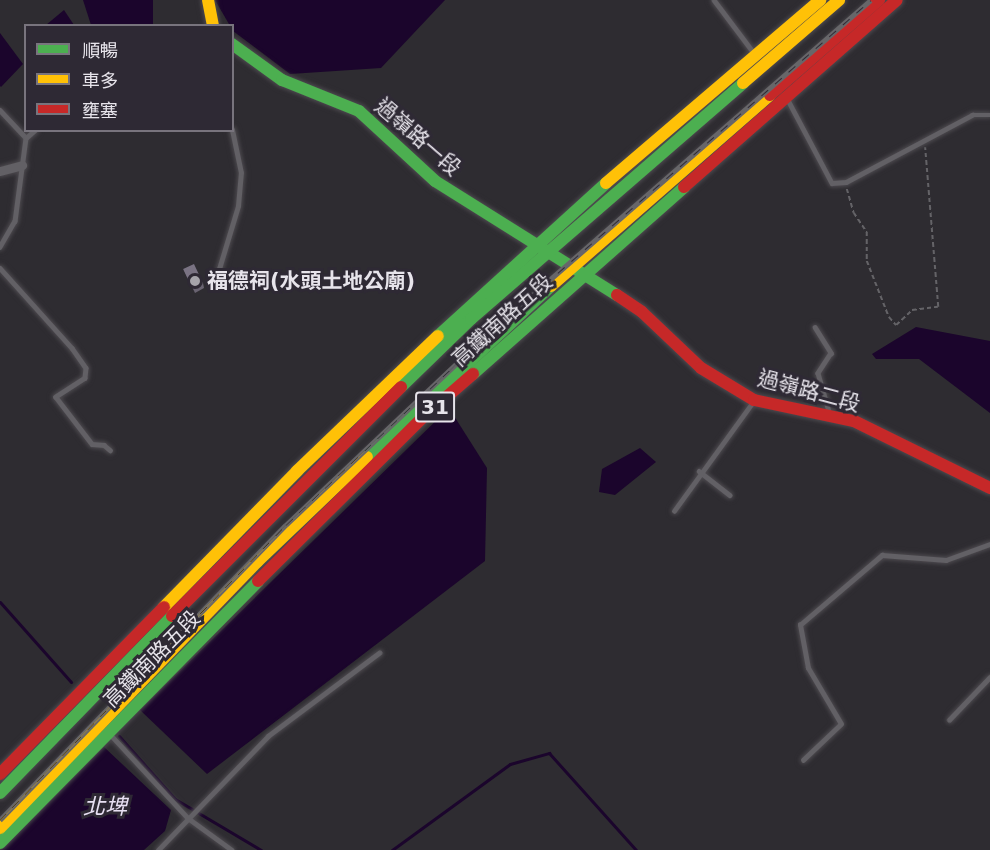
<!DOCTYPE html>
<html>
<head>
<meta charset="utf-8">
<style>
	body { margin:0 }
	#map { position:relative; width:990px; height:850px; overflow:hidden; background:#2e2c31; font-family:"DejaVu Sans","Noto Sans TC",sans-serif }
	div>[style] { position:absolute }
	.water>* { inset:0; background:#1b052c }
	.stream>* { height:3px; margin:-1.5px; padding:0 1.5px; transform-origin:1.5px; border-radius:1.5px; background:#1b052c }
	.path>* { height:1.5px; margin-top:-0.75px; transform-origin:0; background:repeating-linear-gradient(90deg,#646367 0 4.5px,transparent 0 7.5px) }
	.roads { filter:drop-shadow(0 0 2px #4d4a4f) drop-shadow(0 0 2px #4d4a4f) }
	.lane>* { height:4.5px; margin:-2.25px; padding:0 2.25px; transform-origin:2.25px; border-radius:2.25px; background:#626065 }
	.street>* { height:9px; margin:-4.5px; padding:0 4.5px; transform-origin:4.5px; border-radius:4.5px; background:#626065 }
	.fast>* { height:12px; margin:-6px; padding:0 6px; transform-origin:6px; border-radius:6px; background:#4caf50 }
	.slow>* { height:12px; margin:-6px; padding:0 6px; transform-origin:6px; border-radius:6px; background:#ffc107 }
	.jam>* { height:12px; margin:-6px; padding:0 6px; transform-origin:6px; border-radius:6px; background:#c62828 }
	.rail>* { height:5px; margin-top:-2.5px; transform-origin:0; background:repeating-linear-gradient(90deg,#2e2934 0 9px,#676669 0 18px); box-sizing:border-box; border-block:2px solid #676669 }
	.wall>* { inset:0; background:#696371 }
	.building>* { inset:0; background:#7a7383; transform-origin:0 0 }
	.dots>* { width:16px; height:16px; translate:-50% -50%; box-sizing:border-box; border:3px solid #2e2934; border-radius:50% }
	span { translate:-50% -50%; white-space:nowrap; text-align:center; line-height:1.15; -webkit-text-stroke:6px #2e2934; paint-order:stroke }
	.shield-label span { padding:2px 4px; background:#2e2934; border:2px solid; border-radius:4px; -webkit-text-stroke-width:0 }
	.shield-label { font-size:20px; color:#e7e4eb; font-weight:700 }
	.street-label { font-size:21px; color:#e7e4eb }
	.poi-label { font-size:21px; color:#e7e4eb; font-weight:700 }
	.left { translate:0 -50%; text-align:left }
	.water-label { font-size:22px; color:#e8e0f3; font-style:italic }
	.legend { position:absolute; left:24px; top:24px; width:210px; height:108px; box-sizing:border-box; background:#2e2934; border:2px solid #78747d; margin:0; padding:8px 10px; list-style:none; font-size:18px; color:#e7e4eb }
	.legend li { display:flex; align-items:center; gap:12px; height:30px }
	.legend b { width:30px; border:2px solid #78747d }
</style>
</head>
<body>
<div id="map">
	<div class="water">
		<i style="clip-path:polygon(83px 0,153px 0,153px 24px,91px 25px)"></i>
		<i style="clip-path:polygon(215px 0,445px 0,381px 68px,290px 74px,233px 31px)"></i>
		<i style="clip-path:polygon(64px 10px,74px 25px,46px 25px)"></i>
		<i style="clip-path:polygon(0 33px,23px 64px,1px 87px,0 86px)"></i>
		<i style="clip-path:polygon(916px 327px,990px 341px,990px 413px,919px 359px,876px 359px,872px 354px)"></i>
		<i style="clip-path:polygon(449px 408px,487px 468px,485px 561px,207px 774px,140px 710px)"></i>
		<i style="clip-path:polygon(640px 448px,656px 462px,615px 495px,599px 492px,602px 469px)"></i>
		<i style="clip-path:polygon(104px 747px,171px 810px,165px 831px,144px 850px,1px 850px)"></i>
	</div>
	<div class="stream">
		<i style="left:0;top:602px;width:107px;rotate:48.4deg"></i>
		<i style="left:119px;top:736px;width:84px;rotate:48.4deg"></i>
		<i style="left:175px;top:799px;width:100px;rotate:30.7deg"></i>
		<i style="left:392px;top:850px;width:146px;rotate:-36.1deg"></i>
		<i style="left:510px;top:764px;width:41px;rotate:-15.8deg"></i>
		<i style="left:549px;top:753px;width:130px;rotate:48.1deg"></i>
	</div>
	<div class="path">
		<i style="left:847px;top:189px;width:25px;rotate:74deg"></i>
		<i style="left:854px;top:213px;width:23px;rotate:56deg"></i>
		<i style="left:867px;top:232px;width:29px;rotate:90deg"></i>
		<i style="left:867px;top:261px;width:60px;rotate:68.6deg"></i>
		<i style="left:889px;top:317px;width:11px;rotate:49deg"></i>
		<i style="left:896px;top:325px;width:22px;rotate:-43deg"></i>
		<i style="left:912px;top:310px;width:26px;rotate:-7deg"></i>
		<i style="left:938px;top:307px;width:160px;rotate:-94.7deg"></i>
	</div>
	<div class="roads">
		<div class="lane">
			<i style="left:714px;top:0;width:66px;rotate:53deg"></i>
			<i style="left:788px;top:100px;width:94px;rotate:62.1deg"></i>
			<i style="left:832px;top:183px;width:14px;rotate:-4deg"></i>
			<i style="left:846px;top:182px;width:143px;rotate:-28deg"></i>
			<i style="left:972px;top:115px;width:18px"></i>
			<i style="left:0;top:110px;width:38px;rotate:47deg"></i>
			<i style="left:26px;top:138px;width:84px;rotate:97.5deg"></i>
			<i style="left:15px;top:221px;width:30px;rotate:120deg"></i>
			<i style="left:26px;top:138px;width:12px;rotate:-42deg"></i>
			<i style="left:0;top:268px;width:108px;rotate:48deg"></i>
			<i style="left:72px;top:348px;width:24px;rotate:55deg"></i>
			<i style="left:86px;top:368px;width:10px;rotate:96deg"></i>
			<i style="left:85px;top:378px;width:35px;rotate:147deg"></i>
			<i style="left:56px;top:397px;width:59px;rotate:52.5deg"></i>
			<i style="left:92px;top:444px;width:12px;rotate:5deg"></i>
			<i style="left:104px;top:445px;width:8px;rotate:40deg"></i>
			<i style="left:219px;top:269px;width:66px;rotate:-73.2deg"></i>
			<i style="left:238px;top:206px;width:33px;rotate:-85deg"></i>
			<i style="left:241px;top:173px;width:44px;rotate:-101.8deg"></i>
			<i style="left:815px;top:327px;width:31px;rotate:58deg"></i>
			<i style="left:831px;top:353px;width:24px;rotate:123deg"></i>
			<i style="left:818px;top:373px;width:44px;rotate:74.1deg"></i>
			<i style="left:699px;top:471px;width:39px;rotate:38deg"></i>
			<i style="left:674px;top:511px;width:135px;rotate:-54.1deg"></i>
			<i style="left:949px;top:720px;width:59px;rotate:-46.4deg"></i>
			<i style="left:109px;top:733px;width:116px;rotate:47.1deg"></i>
			<i style="left:188px;top:818px;width:54px;rotate:36deg"></i>
			<i style="left:803px;top:760px;width:52px;rotate:-43.5deg"></i>
			<i style="left:841px;top:724px;width:65px;rotate:-120.5deg"></i>
			<i style="left:808px;top:668px;width:44px;rotate:-100.5deg"></i>
			<i style="left:800px;top:625px;width:108px;rotate:-40.5deg"></i>
			<i style="left:882px;top:555px;width:64px;rotate:4.5deg"></i>
			<i style="left:946px;top:560px;width:47px;rotate:-20deg"></i>
			<i style="left:158px;top:850px;width:158px;rotate:-46deg"></i>
			<i style="left:268px;top:736px;width:139px;rotate:-36.8deg"></i>
		</div>
		<div class="street">
			<i style="left:0;top:171px;width:23px;rotate:-15deg"></i>
		</div>
		<div class="fast">
			<i style="left:232px;top:44px;width:62px;rotate:35.8deg"></i>
			<i style="left:282px;top:80px;width:83px;rotate:21.9deg"></i>
			<i style="left:359px;top:111px;width:103px;rotate:42.6deg"></i>
			<i style="left:435px;top:181px;width:215px;rotate:32.1deg"></i>
			<i style="left:438px;top:336px;width:227px;rotate:-42.3deg"></i>
			<i style="left:473px;top:374px;width:282px;rotate:-41.5deg"></i>
			<i style="left:401px;top:387px;width:98px;rotate:-44.2deg"></i>
			<i style="left:471px;top:319px;width:360px;rotate:-40.9deg"></i>
			<i style="left:367px;top:457px;width:251px;rotate:-42.9deg"></i>
			<i style="left:0;top:793px;width:247px;rotate:-45.8deg"></i>
			<i style="left:0;top:843px;width:368px;rotate:-45.4deg"></i>
		</div>
		<div class="slow">
			<i style="left:208px;top:0;width:26px;rotate:79deg"></i>
			<i style="left:743px;top:83px;width:127px;rotate:-40.8deg"></i>
			<i style="left:606px;top:183px;width:282px;rotate:-40.5deg"></i>
			<i style="left:551px;top:286px;width:291px;rotate:-41.1deg"></i>
			<i style="left:164px;top:607px;width:190px;rotate:-45.6deg"></i>
			<i style="left:297px;top:471px;width:195px;rotate:-43.8deg"></i>
			<i style="left:0;top:828px;width:370px;rotate:-46deg"></i>
			<i style="left:257px;top:562px;width:152px;rotate:-43.7deg"></i>
		</div>
		<div class="jam">
			<i style="left:770px;top:95px;width:145px;rotate:-41.1deg"></i>
			<i style="left:684px;top:187px;width:283px;rotate:-41.3deg"></i>
			<i style="left:617px;top:295px;width:30px;rotate:34deg"></i>
			<i style="left:642px;top:312px;width:81px;rotate:43.5deg"></i>
			<i style="left:701px;top:368px;width:62px;rotate:31.1deg"></i>
			<i style="left:754px;top:400px;width:102px;rotate:11.9deg"></i>
			<i style="left:854px;top:421px;width:152px;rotate:26.2deg"></i>
			<i style="left:258px;top:581px;width:230px;rotate:-44.8deg"></i>
			<i style="left:421px;top:419px;width:69px;rotate:-40.9deg"></i>
			<i style="left:172px;top:616px;width:324px;rotate:-45deg"></i>
			<i style="left:0;top:774px;width:234px;rotate:-45.5deg"></i>
		</div>
	</div>
	<div class="rail">
		<i style="left:0;top:820px;width:411px;rotate:-45.9deg"></i>
		<i style="left:286px;top:525px;width:281px;rotate:-43.4deg"></i>
		<i style="left:490px;top:332px;width:505px;rotate:-41.07deg"></i>
	</div>
	<div class="wall">
		<i style="clip-path:polygon(184px 270px,203px 283px,204px 288px,195px 293px)"></i>
	</div>
	<div class="building">
		<i style="left:194px;top:264px;width:21px;height:12px;rotate:65deg"></i>
	</div>
	<div class="dots">
		<i style="left:195px;top:281px;background:#a6a4aa"></i>
	</div>
	<div class="shield-label">
		<span style="left:435px;top:407px">31</span>
	</div>
	<div class="street-label">
		<span style="left:418px;top:137px;rotate:41deg">過嶺路一段</span>
		<span style="left:502px;top:320px;rotate:-42deg">高鐵南路五段</span>
		<span style="left:809px;top:391px;rotate:15deg">過嶺路二段</span>
		<span style="left:152px;top:659px;rotate:-45deg">高鐵南路五段</span>
	</div>
	<div class="poi-label">
		<span class="left" style="left:207px;top:281px">福德祠(水頭土地公廟)</span>
	</div>
	<div class="water-label">
		<span style="left:105px;top:807px">北埤</span>
	</div>
	<ul class="legend">
	<li><b style="height:8px;background:#4caf50"></b>順暢</li>
	<li><b style="height:8px;background:#ffc107"></b>車多</li>
	<li><b style="height:8px;background:#c62828"></b>壅塞</li>
	</ul>
</div>
</body>
</html>
